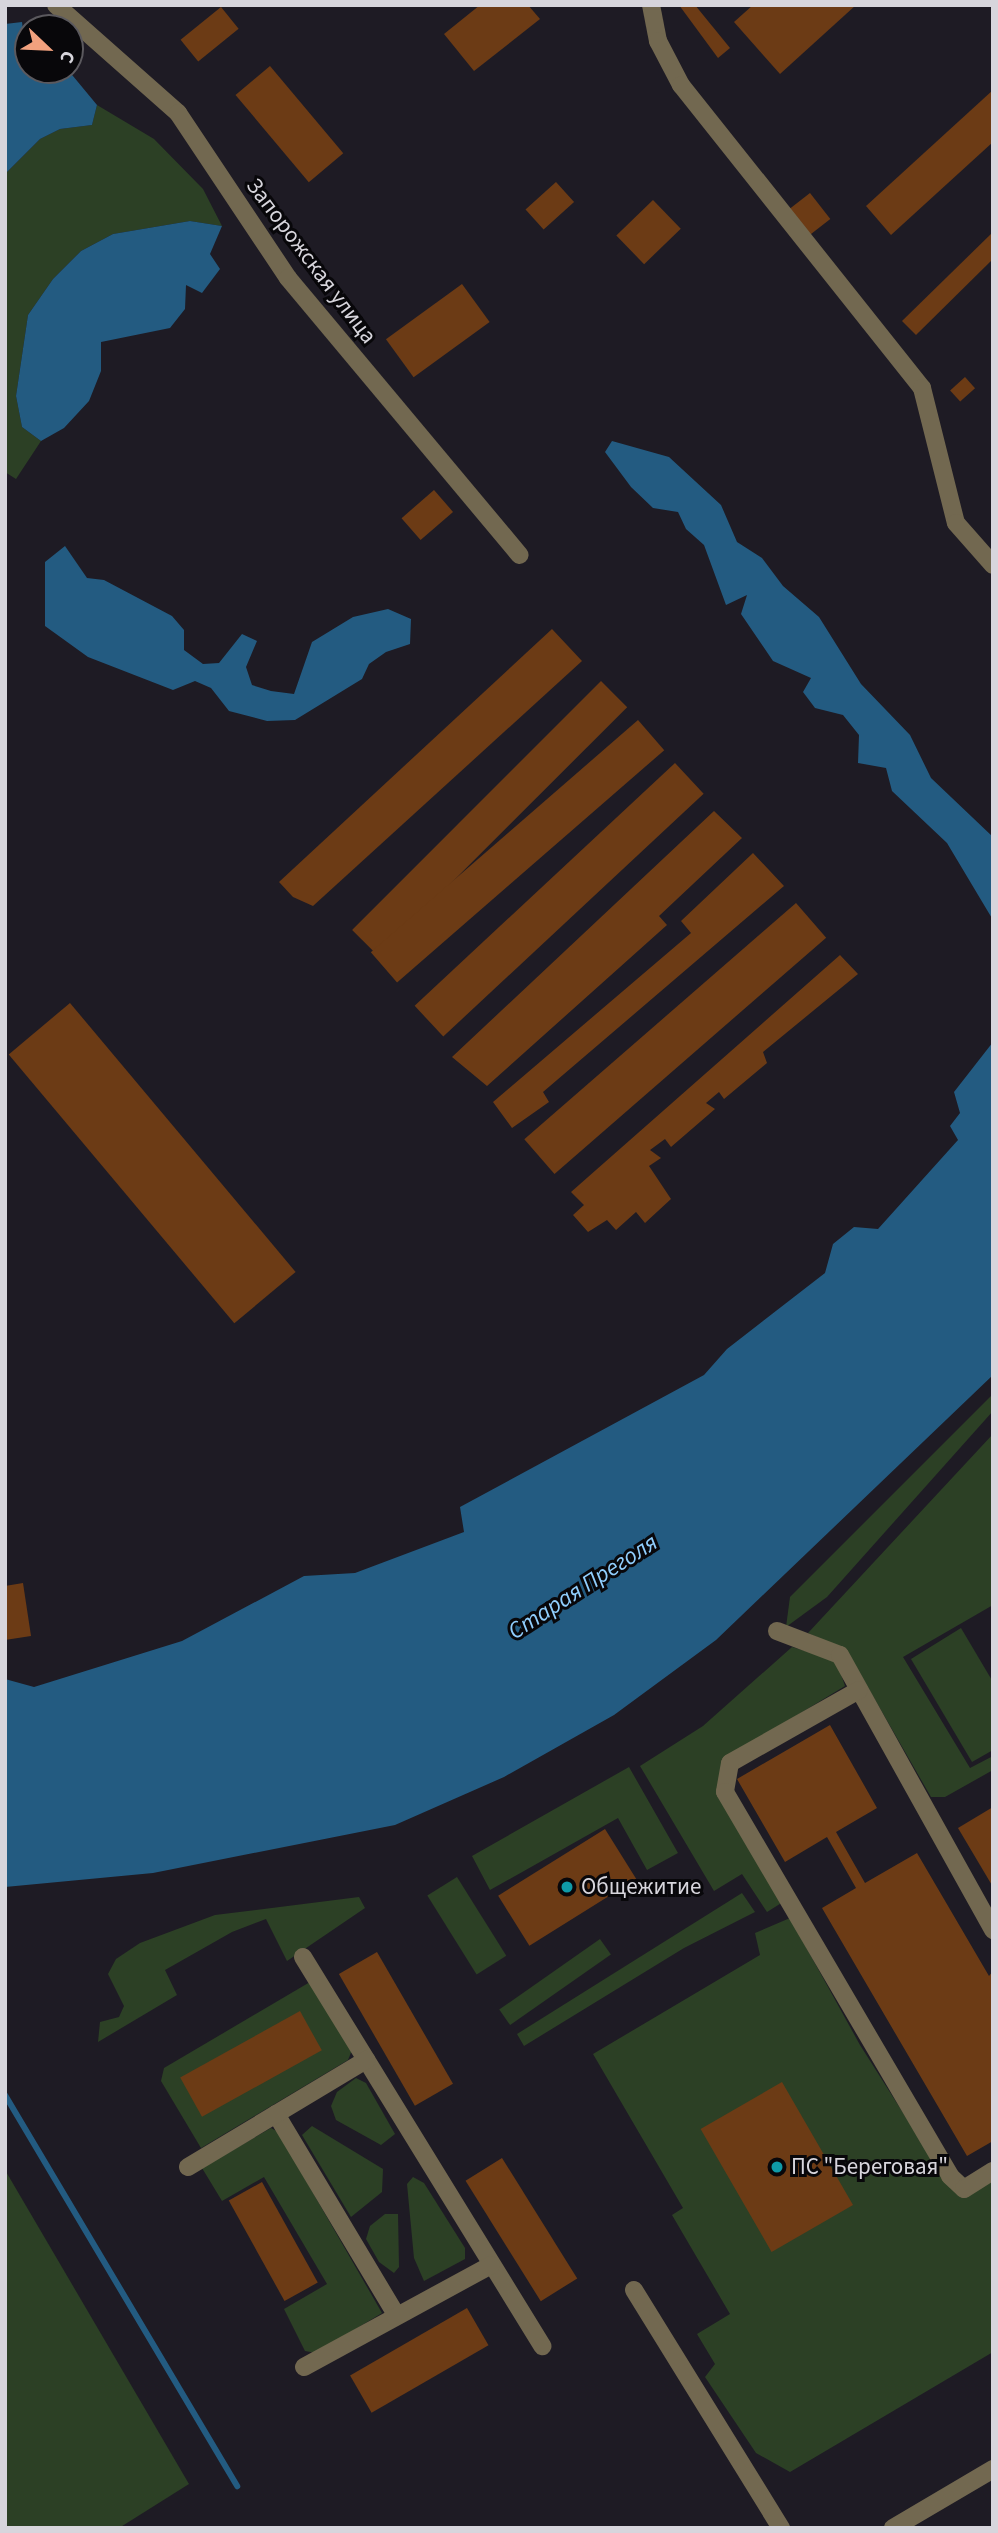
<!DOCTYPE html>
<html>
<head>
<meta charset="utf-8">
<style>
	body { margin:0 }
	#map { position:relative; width:998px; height:2533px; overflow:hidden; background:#1e1b24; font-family:"Source Sans 3",sans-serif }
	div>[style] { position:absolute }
	.green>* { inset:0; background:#2c4025; transform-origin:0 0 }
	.water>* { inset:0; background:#235b81 }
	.stream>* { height:6px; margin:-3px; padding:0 3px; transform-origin:3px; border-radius:3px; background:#235b81 }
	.building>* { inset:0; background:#6c3b15; transform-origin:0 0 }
	.minor>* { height:18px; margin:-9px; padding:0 9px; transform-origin:9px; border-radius:9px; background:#726850 }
	.dots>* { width:19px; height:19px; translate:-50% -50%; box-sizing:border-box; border:4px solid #08070a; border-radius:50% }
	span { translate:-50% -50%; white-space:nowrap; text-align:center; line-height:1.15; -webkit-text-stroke:6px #08070a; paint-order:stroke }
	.street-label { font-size:23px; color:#d7d5dc }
	.poi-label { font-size:23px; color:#d7d5dc }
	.left { translate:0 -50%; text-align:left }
	.water-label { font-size:24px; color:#90cefd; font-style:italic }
	.frame { position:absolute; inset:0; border:7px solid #d7d5dc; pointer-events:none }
	.north { position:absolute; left:14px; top:14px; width:70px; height:70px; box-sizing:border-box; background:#08070a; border:2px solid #5b595e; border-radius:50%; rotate:113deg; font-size:19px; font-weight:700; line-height:28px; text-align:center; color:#d7d5dc }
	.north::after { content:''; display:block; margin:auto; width:24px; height:32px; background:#f2a17e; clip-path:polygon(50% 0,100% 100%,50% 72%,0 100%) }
</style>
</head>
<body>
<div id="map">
	<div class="green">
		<i style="clip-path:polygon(97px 105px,154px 139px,203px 189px,222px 226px,190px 221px,113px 234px,81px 251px,53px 279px,28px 315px,16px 396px,22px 427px,41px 441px,16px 479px,5px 472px,5px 174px,40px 139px,60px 129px,92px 125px)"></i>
		<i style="clip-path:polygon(993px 1394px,993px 1411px,827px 1597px,786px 1627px,790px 1597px)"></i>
		<i style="clip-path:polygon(993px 1434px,993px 1605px,903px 1657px,970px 1768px,993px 1756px,993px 1770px,945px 1797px,931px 1797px,847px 1651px,808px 1633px)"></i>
		<i style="clip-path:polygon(961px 1628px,993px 1682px,993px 1750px,972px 1762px,911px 1659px)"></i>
		<i style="clip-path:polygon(792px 1647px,836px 1660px,845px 1686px,725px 1759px,718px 1790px,783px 1902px,767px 1912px,742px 1874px,714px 1891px,640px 1766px,703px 1726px)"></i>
		<i style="clip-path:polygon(629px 1767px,678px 1853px,647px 1870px,618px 1818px,490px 1890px,472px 1856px)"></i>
		<i style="left:457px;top:1877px;width:93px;height:35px;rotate:58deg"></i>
		<i style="clip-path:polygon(742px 1893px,755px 1912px,684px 1948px,524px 2046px,517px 2034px)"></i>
		<i style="clip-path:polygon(359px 1897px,365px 1908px,287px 1961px,266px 1919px,232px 1932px,165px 1970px,177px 1995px,98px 2042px,100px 2022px,119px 2017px,124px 2006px,108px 1974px,116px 1959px,140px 1943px,215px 1915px)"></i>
		<i style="clip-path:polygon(790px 1918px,860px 2045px,952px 2190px,966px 2195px,993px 2178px,993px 2352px,790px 2472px,756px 2453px,705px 2377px,715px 2364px,697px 2334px,730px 2314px,672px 2215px,683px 2208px,593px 2054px,760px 1955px,755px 1933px)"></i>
		<i style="left:600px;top:1939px;width:19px;height:123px;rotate:55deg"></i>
		<i style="clip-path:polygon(310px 1982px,352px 2050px,348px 2060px,201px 2148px,161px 2081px,164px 2068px)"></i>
		<i style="clip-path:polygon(356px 2078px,366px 2083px,395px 2134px,381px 2145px,336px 2120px,331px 2106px,337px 2092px)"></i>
		<i style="clip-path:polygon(312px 2126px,383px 2169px,382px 2192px,351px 2217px,302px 2135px)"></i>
		<i style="clip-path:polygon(271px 2128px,278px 2132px,382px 2313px,316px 2353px,305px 2351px,284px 2309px,327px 2284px,264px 2177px,222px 2201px,202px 2168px)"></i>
		<i style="clip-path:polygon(5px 2170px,189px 2484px,119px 2528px,5px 2528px)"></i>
		<i style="clip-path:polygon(413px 2177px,424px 2183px,465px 2248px,465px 2259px,424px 2281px,414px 2258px,407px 2184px)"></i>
		<i style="clip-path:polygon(385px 2214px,398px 2214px,399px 2267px,394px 2273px,379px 2262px,366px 2239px,370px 2226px)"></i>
	</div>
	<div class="water">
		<i style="clip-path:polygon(22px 22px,28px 70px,68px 70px,97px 105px,92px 125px,60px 129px,40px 139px,5px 174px,5px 24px)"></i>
		<i style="clip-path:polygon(190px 221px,222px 226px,210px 254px,220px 269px,202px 293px,186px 285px,185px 309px,170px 328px,101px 342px,101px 371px,89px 401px,64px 428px,41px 441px,22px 427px,16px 396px,28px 315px,53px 279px,81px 251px,113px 234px)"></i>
		<i style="clip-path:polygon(612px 441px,669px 457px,721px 505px,737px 542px,762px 558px,783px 586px,819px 617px,861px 684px,910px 735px,931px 778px,993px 837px,993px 920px,947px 843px,892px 791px,886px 768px,858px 763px,859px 735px,843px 715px,815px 708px,803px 692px,811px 678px,773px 661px,741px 614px,747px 595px,726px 605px,704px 545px,686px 529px,678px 512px,653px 508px,631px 487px,605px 452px)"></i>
		<i style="clip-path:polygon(65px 546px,87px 578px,104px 580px,172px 616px,184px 630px,184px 650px,203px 664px,219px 663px,242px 634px,257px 641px,246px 667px,252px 685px,271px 691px,294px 694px,312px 642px,353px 617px,388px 609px,411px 619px,410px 644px,386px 652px,369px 664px,362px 679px,295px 720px,267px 721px,229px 711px,211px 688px,195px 681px,173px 690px,88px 657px,45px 626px,45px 562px)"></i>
		<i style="clip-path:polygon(993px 1042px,993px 1375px,716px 1640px,614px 1715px,504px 1777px,395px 1825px,153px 1873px,5px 1887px,5px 1679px,34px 1687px,182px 1641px,304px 1576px,355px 1573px,464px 1532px,460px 1507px,704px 1375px,727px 1349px,825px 1273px,833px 1244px,854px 1227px,878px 1229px,958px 1140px,950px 1126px,960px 1113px,954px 1092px)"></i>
	</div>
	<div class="stream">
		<i style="left:5px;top:2095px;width:455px;rotate:59.3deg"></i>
	</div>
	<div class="building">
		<i style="clip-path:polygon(480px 5px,528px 5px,540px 19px,474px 71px,444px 34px)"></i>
		<i style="clip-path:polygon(679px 5px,695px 5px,730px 48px,718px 58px)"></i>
		<i style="clip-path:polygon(753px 5px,856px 5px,780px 74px,734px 22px)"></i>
		<i style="left:221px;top:7px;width:28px;height:52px;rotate:51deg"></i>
		<i style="left:270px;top:66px;width:114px;height:45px;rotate:50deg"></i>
		<i style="clip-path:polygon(993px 90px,993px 142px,891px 235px,866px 206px)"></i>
		<i style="left:556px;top:182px;width:27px;height:41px;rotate:48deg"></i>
		<i style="left:810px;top:193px;width:33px;height:29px;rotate:52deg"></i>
		<i style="left:653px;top:200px;width:40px;height:51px;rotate:46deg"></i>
		<i style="clip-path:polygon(993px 232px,993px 259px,916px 335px,902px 321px)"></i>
		<i style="left:462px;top:284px;width:47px;height:94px;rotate:54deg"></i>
		<i style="left:965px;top:377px;width:15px;height:20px;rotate:48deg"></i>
		<i style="left:434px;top:490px;width:29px;height:43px;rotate:49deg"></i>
		<i style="clip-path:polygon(552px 629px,582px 661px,313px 906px,293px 897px,279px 882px)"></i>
		<i style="left:601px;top:681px;width:37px;height:352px;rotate:45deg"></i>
		<i style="left:638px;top:720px;width:40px;height:354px;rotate:49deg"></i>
		<i style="left:675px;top:763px;width:42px;height:356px;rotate:47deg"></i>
		<i style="clip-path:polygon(714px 811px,742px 838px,659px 916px,667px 925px,487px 1086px,452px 1057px)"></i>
		<i style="clip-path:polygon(753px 853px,784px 886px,543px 1092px,549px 1102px,512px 1128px,493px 1102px,691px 933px,681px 921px)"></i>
		<i style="left:796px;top:903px;width:46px;height:360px;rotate:49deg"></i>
		<i style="clip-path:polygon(840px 955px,858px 974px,763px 1052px,767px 1063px,724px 1099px,719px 1092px,706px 1103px,715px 1109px,671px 1147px,665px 1139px,650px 1150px,661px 1158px,649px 1166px,671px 1199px,645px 1223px,636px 1212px,616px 1230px,607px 1220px,588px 1232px,573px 1215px,584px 1205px,571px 1192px)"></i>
		<i style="left:70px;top:1003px;width:351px;height:80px;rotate:50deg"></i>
		<i style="clip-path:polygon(23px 1583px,31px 1636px,5px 1640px,5px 1586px)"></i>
		<i style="clip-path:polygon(830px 1725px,877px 1808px,836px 1832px,865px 1883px,917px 1853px,989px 1976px,993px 1971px,993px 2141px,967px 2156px,822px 1908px,856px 1888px,827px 1837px,785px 1862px,737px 1779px)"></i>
		<i style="clip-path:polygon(993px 1807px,993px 1887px,958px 1828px)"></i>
		<i style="left:605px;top:1829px;width:59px;height:126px;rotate:58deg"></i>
		<i style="left:377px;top:1952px;width:152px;height:44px;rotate:60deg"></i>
		<i style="left:300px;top:2011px;width:45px;height:137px;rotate:61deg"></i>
		<i style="left:782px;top:2082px;width:142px;height:94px;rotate:60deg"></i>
		<i style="left:502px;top:2158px;width:142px;height:43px;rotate:58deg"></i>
		<i style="left:262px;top:2182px;width:115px;height:38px;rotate:61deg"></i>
		<i style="left:467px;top:2308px;width:43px;height:135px;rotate:60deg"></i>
	</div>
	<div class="minor">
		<i style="left:56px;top:5px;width:163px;rotate:41.5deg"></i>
		<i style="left:178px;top:113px;width:198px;rotate:56.3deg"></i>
		<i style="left:288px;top:278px;width:361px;rotate:50.1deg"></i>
		<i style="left:651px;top:5px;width:37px;rotate:79deg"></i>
		<i style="left:658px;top:41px;width:50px;rotate:62.4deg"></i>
		<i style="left:681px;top:85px;width:387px;rotate:51.5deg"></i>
		<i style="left:922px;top:388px;width:139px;rotate:75.9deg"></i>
		<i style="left:956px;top:523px;width:56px;rotate:48.6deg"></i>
		<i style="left:777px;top:1631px;width:67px;rotate:20.9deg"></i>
		<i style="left:840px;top:1655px;width:315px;rotate:60.9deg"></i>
		<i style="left:859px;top:1690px;width:148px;rotate:150.5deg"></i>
		<i style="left:730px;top:1763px;width:29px;rotate:100deg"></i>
		<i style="left:725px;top:1792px;width:445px;rotate:59.6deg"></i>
		<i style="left:950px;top:2176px;width:19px;rotate:43deg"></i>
		<i style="left:964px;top:2189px;width:34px;rotate:-32deg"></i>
		<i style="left:303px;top:1957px;width:457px;rotate:58.4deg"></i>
		<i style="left:276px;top:2114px;width:235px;rotate:59.1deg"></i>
		<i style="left:188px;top:2167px;width:208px;rotate:-31deg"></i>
		<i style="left:634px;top:2290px;width:280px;rotate:58.3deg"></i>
		<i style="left:304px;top:2367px;width:213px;rotate:-28.6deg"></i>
		<i style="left:893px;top:2528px;width:116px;rotate:-30.5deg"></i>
	</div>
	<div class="dots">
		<i style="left:567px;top:1887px;background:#0f9aa8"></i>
		<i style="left:777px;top:2167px;background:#0f9aa8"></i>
	</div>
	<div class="street-label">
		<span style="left:311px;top:261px;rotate:53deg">Запорожская улица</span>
	</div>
	<div class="poi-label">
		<span class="left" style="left:581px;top:1887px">Общежитие</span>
		<span class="left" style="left:791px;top:2167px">ПС "Береговая"</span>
	</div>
	<div class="water-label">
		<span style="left:583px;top:1587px;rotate:-33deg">Старая Преголя</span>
	</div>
	<div class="frame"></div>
	<div class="north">С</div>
</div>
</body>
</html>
